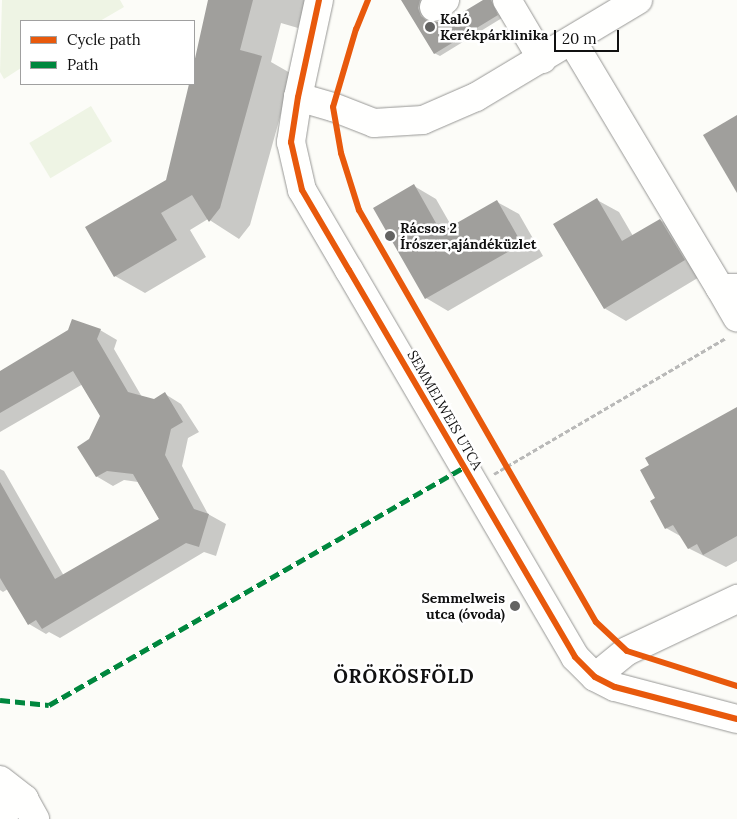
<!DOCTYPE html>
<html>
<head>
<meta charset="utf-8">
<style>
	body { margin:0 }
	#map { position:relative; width:737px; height:819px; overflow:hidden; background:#fcfcf8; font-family:Lora,serif }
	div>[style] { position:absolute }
	.pitch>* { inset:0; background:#eef4e4; transform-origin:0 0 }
	.shadow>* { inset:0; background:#0003 }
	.building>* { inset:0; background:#a09f9c }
	.path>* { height:3px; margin-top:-1.5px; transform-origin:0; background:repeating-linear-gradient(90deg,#b9b9b8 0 5px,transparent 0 7.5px) }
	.roads { filter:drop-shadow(0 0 1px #979795) drop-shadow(0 0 1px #979795) }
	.minor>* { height:28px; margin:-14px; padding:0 14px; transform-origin:14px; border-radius:14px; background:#fffffe }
	.quiet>* { height:5px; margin-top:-2.5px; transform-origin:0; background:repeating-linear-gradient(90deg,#00873e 0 10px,transparent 0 15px) }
	.cycleway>* { height:6px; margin:-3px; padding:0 3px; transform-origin:3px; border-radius:3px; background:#e8590c }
	.dots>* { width:14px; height:14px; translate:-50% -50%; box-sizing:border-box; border:2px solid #fff; border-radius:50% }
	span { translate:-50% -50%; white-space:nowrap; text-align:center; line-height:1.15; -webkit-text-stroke:5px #fff; paint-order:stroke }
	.poi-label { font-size:14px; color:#111; font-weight:700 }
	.left { translate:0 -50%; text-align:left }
	.right { translate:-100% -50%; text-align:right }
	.street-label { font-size:14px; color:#111 }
	.district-label { font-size:19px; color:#111; font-weight:700; letter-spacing:1px }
	.legend { position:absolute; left:20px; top:20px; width:175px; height:65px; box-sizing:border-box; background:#fff; border:1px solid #a0a0a0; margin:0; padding:6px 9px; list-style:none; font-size:15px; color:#111 }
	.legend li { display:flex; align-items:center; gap:10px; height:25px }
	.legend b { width:25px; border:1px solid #a0a0a0 }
	.scale { position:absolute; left:554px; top:30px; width:65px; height:22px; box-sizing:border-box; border:2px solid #111; border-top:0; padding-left:6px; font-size:15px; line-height:18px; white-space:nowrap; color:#111; -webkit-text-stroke:4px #fff; paint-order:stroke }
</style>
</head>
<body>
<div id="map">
	<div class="pitch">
		<i style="clip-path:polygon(2px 0,120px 0,124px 7px,100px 21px,21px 21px,21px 68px,4px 79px,0 72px)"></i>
		<i style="left:91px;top:106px;width:41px;height:72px;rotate:59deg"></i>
	</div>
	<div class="shadow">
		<i style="clip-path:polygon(210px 0,306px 0,298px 28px,281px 23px,271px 62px,292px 74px,250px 225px,239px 239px,208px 219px,190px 230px,206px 257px,145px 293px,115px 276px,168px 181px,190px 84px,194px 84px,194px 68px)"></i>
		<i style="clip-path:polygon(402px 0,427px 0,423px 11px,426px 19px,443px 26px,486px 0,497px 0,502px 18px,440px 56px,434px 53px)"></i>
		<i style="clip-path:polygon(414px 186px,436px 199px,452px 227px,497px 202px,519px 214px,543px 256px,448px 311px,426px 298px)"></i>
		<i style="clip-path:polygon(597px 200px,619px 212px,633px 236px,660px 220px,682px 233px,706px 273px,626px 321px,604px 308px)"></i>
		<i style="clip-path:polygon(100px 330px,117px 340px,114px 349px,142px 397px,154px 401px,165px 394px,181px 404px,199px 432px,188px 438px,182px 466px,208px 514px,226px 524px,216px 556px,204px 552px,60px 638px,49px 632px,46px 634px,29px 624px,8px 589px,3px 592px,0 590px,0 469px,4px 471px,64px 576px,160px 520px,138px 482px,124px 480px,113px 486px,96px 476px,90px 440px,101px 415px,83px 384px,0 432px,0 373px)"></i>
		<i style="clip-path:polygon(737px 408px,737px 561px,726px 567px,688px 548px,682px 537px,666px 528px,657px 498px)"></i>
	</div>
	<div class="building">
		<i style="clip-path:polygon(208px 0,253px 0,240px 50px,262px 56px,220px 208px,209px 222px,192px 195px,161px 213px,177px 240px,114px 277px,85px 227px,166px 180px,189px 84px,194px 84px,194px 63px)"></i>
		<i style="clip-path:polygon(401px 0,420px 0,418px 8px,421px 16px,427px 21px,438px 22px,440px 26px,483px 0,491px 0,498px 15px,434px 54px)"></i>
		<i style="clip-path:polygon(737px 115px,737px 193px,703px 135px)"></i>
		<i style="clip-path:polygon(414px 184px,441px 232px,497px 200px,522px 244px,425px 299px,373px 208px)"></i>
		<i style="clip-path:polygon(597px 198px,622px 241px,660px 219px,685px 260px,604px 309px,553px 224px)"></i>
		<i style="clip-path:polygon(72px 319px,101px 329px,97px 339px,128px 392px,154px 399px,165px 392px,183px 422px,171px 429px,165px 455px,194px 509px,209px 514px,199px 547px,186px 543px,42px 629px,36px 620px,28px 625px,0 578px,0 482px,55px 579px,159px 519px,133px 474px,107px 471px,96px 477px,77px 447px,89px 439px,100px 416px,73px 371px,0 413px,0 371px,68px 330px)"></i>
		<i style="clip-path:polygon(737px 407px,737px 536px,703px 555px,697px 544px,688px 549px,673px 525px,665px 529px,650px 501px,655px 498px,640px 470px,649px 465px,645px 458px)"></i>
	</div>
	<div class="path">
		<i style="left:494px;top:474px;width:269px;rotate:-30.4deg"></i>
	</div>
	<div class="roads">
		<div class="minor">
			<i style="left:319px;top:0;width:99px;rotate:102.2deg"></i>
			<i style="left:298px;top:97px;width:46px;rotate:98.8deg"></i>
			<i style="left:291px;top:142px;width:49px;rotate:77.1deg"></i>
			<i style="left:302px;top:190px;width:93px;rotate:59.6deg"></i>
			<i style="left:349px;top:270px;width:448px;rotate:59.7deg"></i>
			<i style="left:575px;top:657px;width:28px;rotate:45deg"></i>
			<i style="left:595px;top:677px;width:22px;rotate:27deg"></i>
			<i style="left:615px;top:687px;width:126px;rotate:14.7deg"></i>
			<i style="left:507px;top:0;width:69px;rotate:59.3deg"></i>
			<i style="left:434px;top:7px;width:13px;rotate:-32deg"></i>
			<i style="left:572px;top:41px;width:288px;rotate:59.1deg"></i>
			<i style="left:720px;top:288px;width:17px"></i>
			<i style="left:298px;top:97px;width:36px;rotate:16deg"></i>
			<i style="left:333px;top:107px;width:44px;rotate:21.3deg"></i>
			<i style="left:374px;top:123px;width:49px;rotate:-3.5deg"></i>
			<i style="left:423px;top:120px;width:58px;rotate:-23.5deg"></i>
			<i style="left:476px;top:97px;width:189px;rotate:-30.9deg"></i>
			<i style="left:720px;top:288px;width:34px;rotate:60deg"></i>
			<i style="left:595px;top:677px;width:41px;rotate:-39.1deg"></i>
			<i style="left:627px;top:651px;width:122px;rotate:-25.3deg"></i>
			<i style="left:0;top:780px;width:31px;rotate:38deg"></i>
			<i style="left:24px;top:799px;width:23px;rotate:61deg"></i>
			<i style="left:0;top:813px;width:28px;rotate:-30deg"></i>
		</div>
	</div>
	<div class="quiet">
		<i style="left:0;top:700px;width:49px;rotate:5.8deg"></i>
		<i style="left:49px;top:705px;width:478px;rotate:-29.8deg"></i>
	</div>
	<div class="cycleway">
		<i style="left:319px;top:0;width:99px;rotate:102.2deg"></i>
		<i style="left:298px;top:97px;width:46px;rotate:98.8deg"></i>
		<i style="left:291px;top:142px;width:49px;rotate:77.1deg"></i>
		<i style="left:302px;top:190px;width:93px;rotate:59.6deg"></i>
		<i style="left:349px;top:270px;width:448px;rotate:59.7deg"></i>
		<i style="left:575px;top:657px;width:28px;rotate:45deg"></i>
		<i style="left:595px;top:677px;width:22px;rotate:27deg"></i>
		<i style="left:615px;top:687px;width:126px;rotate:14.7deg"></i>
		<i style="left:368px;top:0;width:31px;rotate:112deg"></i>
		<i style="left:356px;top:29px;width:81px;rotate:106.4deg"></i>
		<i style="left:333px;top:107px;width:47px;rotate:80.1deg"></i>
		<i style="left:341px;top:153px;width:60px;rotate:72.5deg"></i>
		<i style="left:359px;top:210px;width:475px;rotate:60.1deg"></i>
		<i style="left:596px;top:622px;width:42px;rotate:43.1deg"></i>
		<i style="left:627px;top:651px;width:115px;rotate:17.7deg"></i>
	</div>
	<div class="dots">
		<i style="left:430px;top:27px;background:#636362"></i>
		<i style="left:390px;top:236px;background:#636362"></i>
		<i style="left:515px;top:606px;background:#636362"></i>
	</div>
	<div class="poi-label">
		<span class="left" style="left:440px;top:27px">Kaló<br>Kerékpárklinika</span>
		<span class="left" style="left:400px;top:236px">Rácsos 2<br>Írószer,ajándéküzlet</span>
		<span class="right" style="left:505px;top:606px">Semmelweis<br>utca (óvoda)</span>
	</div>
	<div class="street-label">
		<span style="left:445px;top:410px;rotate:60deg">SEMMELWEIS UTCA</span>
	</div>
	<div class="district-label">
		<span style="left:404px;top:677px">ÖRÖKÖSFÖLD</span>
	</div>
	<ul class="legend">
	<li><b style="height:6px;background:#e8590c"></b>Cycle path</li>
	<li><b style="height:6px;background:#00873e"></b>Path</li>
	</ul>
	<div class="scale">20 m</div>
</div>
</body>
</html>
